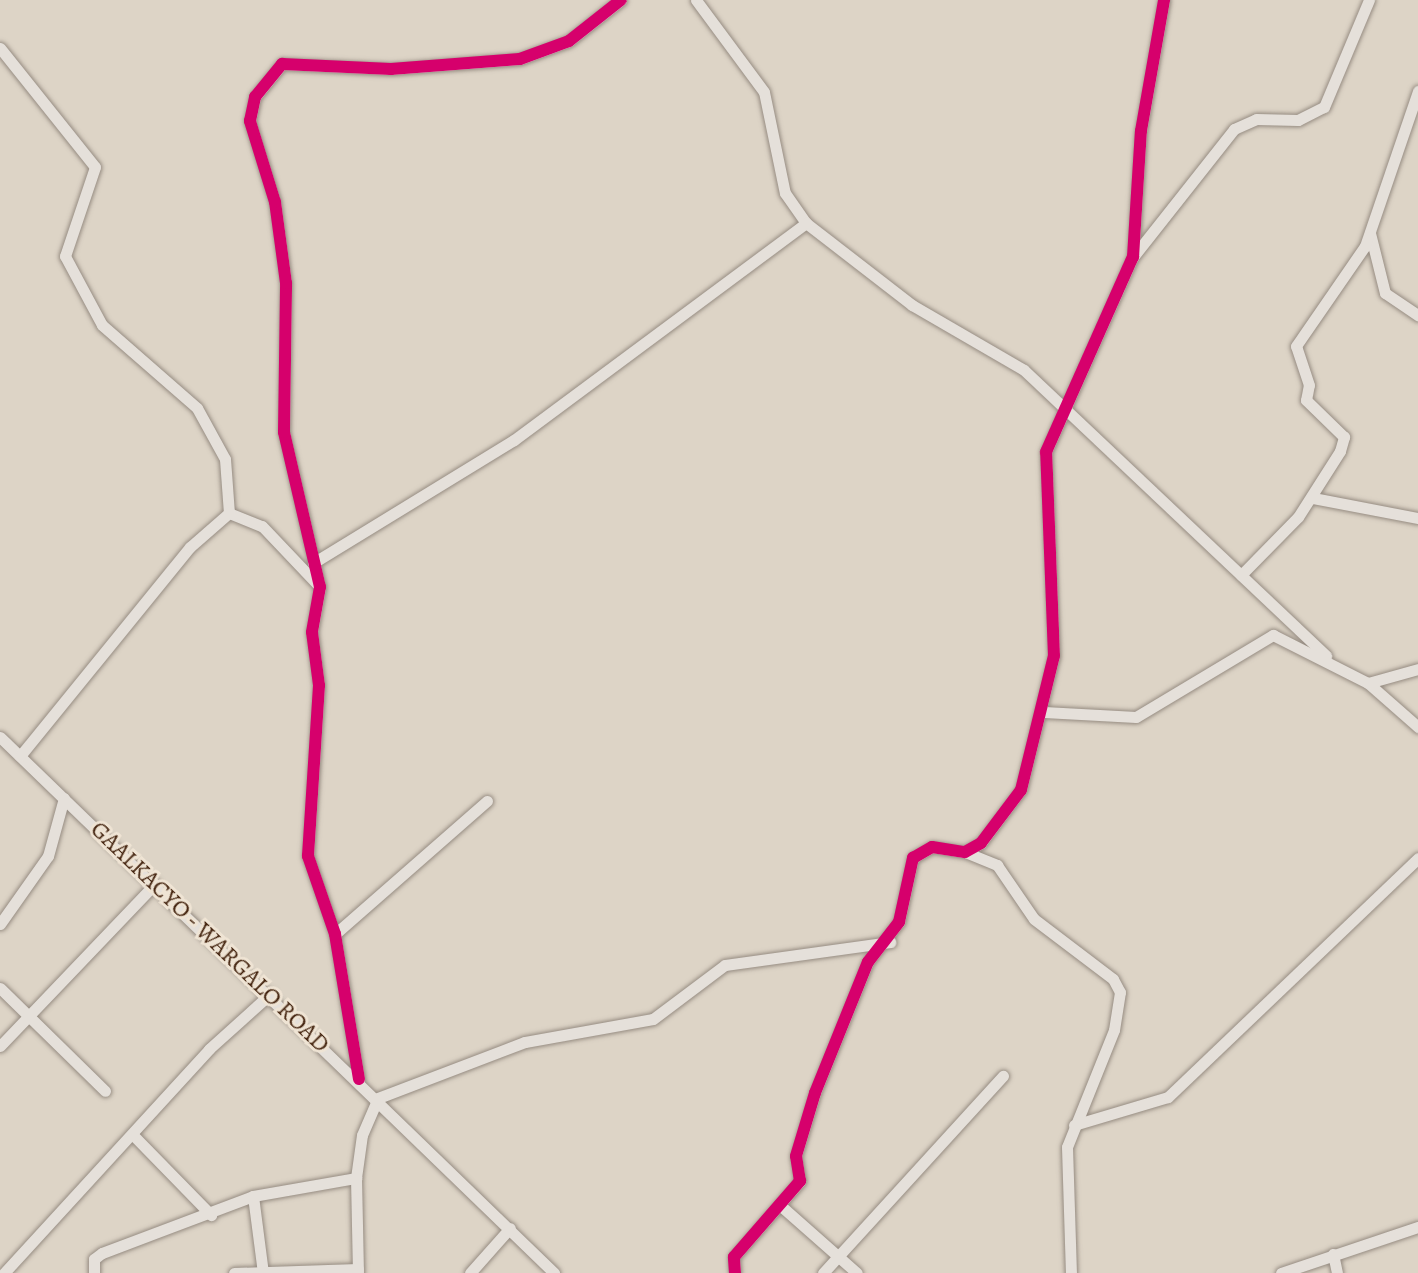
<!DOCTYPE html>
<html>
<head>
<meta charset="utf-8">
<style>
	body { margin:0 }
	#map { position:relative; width:1418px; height:1273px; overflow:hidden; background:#ddd4c6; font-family:Alegreya,serif }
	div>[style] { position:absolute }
	.roads { filter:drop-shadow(0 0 2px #968c82) drop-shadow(0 0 2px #968c82) }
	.street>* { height:11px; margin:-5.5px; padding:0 5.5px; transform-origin:5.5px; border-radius:5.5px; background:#e5e0da }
	.cycleway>* { height:12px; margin:-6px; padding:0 6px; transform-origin:6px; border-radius:6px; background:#d6006c }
	span { translate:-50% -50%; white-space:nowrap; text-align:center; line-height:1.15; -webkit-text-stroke:6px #efe4d4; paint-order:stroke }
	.street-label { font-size:24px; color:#44240f }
</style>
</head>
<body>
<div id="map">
	<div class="roads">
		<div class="street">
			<i style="left:696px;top:0;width:114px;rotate:53.5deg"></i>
			<i style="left:764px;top:92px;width:103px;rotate:78.3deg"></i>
			<i style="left:785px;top:193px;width:37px;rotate:55deg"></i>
			<i style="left:806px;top:223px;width:134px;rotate:37.7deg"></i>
			<i style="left:912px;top:305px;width:129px;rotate:30.1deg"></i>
			<i style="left:1024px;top:370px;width:416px;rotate:43.4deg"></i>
			<i style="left:0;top:48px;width:152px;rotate:51.4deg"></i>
			<i style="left:95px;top:167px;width:94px;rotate:108.6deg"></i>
			<i style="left:65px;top:256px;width:78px;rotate:61.8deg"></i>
			<i style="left:102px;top:325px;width:126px;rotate:41.1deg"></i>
			<i style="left:197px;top:408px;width:58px;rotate:61.2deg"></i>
			<i style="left:225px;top:459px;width:54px;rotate:85.8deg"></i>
			<i style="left:229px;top:513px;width:35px;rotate:22deg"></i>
			<i style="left:262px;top:526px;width:81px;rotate:46.5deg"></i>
			<i style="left:1370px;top:233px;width:62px;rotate:76deg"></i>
			<i style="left:1385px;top:293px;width:40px;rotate:34deg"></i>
			<i style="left:1133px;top:257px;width:163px;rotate:-51.7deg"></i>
			<i style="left:1234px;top:129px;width:24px;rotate:-24deg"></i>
			<i style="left:1256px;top:119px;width:42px;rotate:1.4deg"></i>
			<i style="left:1298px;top:120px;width:29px;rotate:-27deg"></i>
			<i style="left:1324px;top:107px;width:116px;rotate:-67.2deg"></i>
			<i style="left:1313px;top:498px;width:107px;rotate:10.8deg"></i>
			<i style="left:313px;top:563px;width:236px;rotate:-31.5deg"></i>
			<i style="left:514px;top:440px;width:364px;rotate:-36.6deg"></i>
			<i style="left:1241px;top:575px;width:81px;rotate:-45.5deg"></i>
			<i style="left:1298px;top:517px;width:78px;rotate:-57.5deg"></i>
			<i style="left:1340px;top:451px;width:15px;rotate:-74deg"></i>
			<i style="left:1344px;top:437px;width:53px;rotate:-135.8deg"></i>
			<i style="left:1306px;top:400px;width:15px;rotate:-79deg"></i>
			<i style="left:1309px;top:385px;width:41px;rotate:-108.4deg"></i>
			<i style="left:1296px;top:346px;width:121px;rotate:-55.4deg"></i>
			<i style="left:1365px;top:246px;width:164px;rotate:-71.1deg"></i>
			<i style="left:1368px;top:683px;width:67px;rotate:41.3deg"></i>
			<i style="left:1044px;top:712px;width:92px;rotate:3.1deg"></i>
			<i style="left:1136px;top:717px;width:160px;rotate:-30.9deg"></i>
			<i style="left:1273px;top:635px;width:106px;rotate:26.8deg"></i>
			<i style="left:1368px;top:683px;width:52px;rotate:-15.6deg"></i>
			<i style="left:0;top:737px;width:771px;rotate:44.05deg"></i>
			<i style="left:20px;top:756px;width:269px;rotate:-50.9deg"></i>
			<i style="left:190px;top:547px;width:52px;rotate:-41.1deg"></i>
			<i style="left:965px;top:852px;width:35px;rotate:22deg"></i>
			<i style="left:997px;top:865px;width:65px;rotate:55.6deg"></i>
			<i style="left:1034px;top:919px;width:99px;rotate:37.2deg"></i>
			<i style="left:1113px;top:979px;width:15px;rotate:62deg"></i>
			<i style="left:1120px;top:992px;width:38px;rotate:99deg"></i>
			<i style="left:1114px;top:1030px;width:126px;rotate:111.9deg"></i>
			<i style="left:1067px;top:1147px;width:126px;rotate:88.2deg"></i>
			<i style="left:0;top:924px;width:83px;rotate:-54.8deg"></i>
			<i style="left:48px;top:856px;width:60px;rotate:-74.6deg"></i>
			<i style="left:335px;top:934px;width:202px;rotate:-41.2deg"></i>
			<i style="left:0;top:988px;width:147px;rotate:44.4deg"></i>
			<i style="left:0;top:1046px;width:224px;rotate:-46.3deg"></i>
			<i style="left:359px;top:1079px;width:147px;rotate:-99.4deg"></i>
			<i style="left:335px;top:934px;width:83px;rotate:-109.1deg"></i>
			<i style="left:308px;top:856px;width:171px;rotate:-86.3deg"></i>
			<i style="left:319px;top:685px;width:53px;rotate:-97.5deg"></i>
			<i style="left:312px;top:632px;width:46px;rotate:-79.9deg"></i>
			<i style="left:320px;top:587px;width:159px;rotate:-103.1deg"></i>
			<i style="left:284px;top:432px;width:149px;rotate:-89.2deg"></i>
			<i style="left:286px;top:283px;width:82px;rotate:-97.7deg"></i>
			<i style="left:275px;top:202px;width:85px;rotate:-107.2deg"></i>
			<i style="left:250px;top:121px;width:25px;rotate:-78deg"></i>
			<i style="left:255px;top:97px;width:43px;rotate:-50.7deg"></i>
			<i style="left:282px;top:64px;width:109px;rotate:2.6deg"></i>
			<i style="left:391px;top:69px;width:129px;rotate:-4.4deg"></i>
			<i style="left:520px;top:59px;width:52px;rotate:-20.2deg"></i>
			<i style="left:569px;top:41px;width:66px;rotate:-38.3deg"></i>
			<i style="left:1074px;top:1125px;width:98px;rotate:-16.6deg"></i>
			<i style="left:1168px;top:1097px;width:346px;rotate:-43.7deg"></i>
			<i style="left:133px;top:1135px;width:112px;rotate:45.7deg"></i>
			<i style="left:253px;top:1196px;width:78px;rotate:82.6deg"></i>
			<i style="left:781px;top:1206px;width:101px;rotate:41.4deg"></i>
			<i style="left:1333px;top:1254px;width:19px;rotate:78deg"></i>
			<i style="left:4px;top:1273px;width:304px;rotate:-47.5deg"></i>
			<i style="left:209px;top:1049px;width:82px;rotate:-42deg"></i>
			<i style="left:94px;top:1273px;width:14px;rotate:-90deg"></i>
			<i style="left:94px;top:1259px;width:10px;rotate:-37deg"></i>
			<i style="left:102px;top:1253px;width:161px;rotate:-20.7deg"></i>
			<i style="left:253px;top:1196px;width:105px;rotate:-9.9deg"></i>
			<i style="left:234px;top:1273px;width:124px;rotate:-1.8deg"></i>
			<i style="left:358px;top:1273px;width:95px;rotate:-91.2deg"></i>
			<i style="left:356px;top:1178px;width:43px;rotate:-82.1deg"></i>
			<i style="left:362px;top:1135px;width:40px;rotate:-66.6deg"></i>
			<i style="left:378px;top:1098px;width:157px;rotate:-20.9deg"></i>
			<i style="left:525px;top:1042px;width:130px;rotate:-10.2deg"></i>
			<i style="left:653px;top:1019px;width:90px;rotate:-36.9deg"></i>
			<i style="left:725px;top:965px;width:167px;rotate:-7.9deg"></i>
			<i style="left:470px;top:1273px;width:60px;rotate:-48.4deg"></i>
			<i style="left:735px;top:1273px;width:16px;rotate:-94deg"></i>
			<i style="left:734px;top:1257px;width:101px;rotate:-49deg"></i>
			<i style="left:800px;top:1181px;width:25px;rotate:-99deg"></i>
			<i style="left:796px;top:1156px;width:66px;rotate:-73.2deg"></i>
			<i style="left:815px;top:1093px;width:141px;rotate:-68deg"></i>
			<i style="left:868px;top:962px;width:51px;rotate:-52.2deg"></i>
			<i style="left:899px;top:922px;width:66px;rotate:-77.7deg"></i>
			<i style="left:913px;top:858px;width:22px;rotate:-30deg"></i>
			<i style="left:932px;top:847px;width:33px;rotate:9deg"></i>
			<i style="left:965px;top:852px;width:18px;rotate:-29deg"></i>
			<i style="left:981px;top:843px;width:66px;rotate:-53deg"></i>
			<i style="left:1021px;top:790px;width:138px;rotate:-76.2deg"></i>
			<i style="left:1054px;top:656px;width:204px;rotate:-92.2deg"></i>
			<i style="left:1046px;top:452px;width:214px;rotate:-66deg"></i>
			<i style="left:1133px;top:257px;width:126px;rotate:-86.4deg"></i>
			<i style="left:1141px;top:131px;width:133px;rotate:-80deg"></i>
			<i style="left:823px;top:1273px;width:267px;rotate:-47.6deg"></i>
			<i style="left:1281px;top:1273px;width:145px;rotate:-18.6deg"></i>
		</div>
	</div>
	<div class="cycleway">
		<i style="left:359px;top:1079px;width:147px;rotate:-99.4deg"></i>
		<i style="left:335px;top:934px;width:83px;rotate:-109.1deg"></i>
		<i style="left:308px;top:856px;width:171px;rotate:-86.3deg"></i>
		<i style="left:319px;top:685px;width:53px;rotate:-97.5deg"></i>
		<i style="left:312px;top:632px;width:46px;rotate:-79.9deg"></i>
		<i style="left:320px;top:587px;width:159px;rotate:-103.1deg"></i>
		<i style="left:284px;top:432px;width:149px;rotate:-89.2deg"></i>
		<i style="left:286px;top:283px;width:82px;rotate:-97.7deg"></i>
		<i style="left:275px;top:202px;width:85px;rotate:-107.2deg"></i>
		<i style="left:250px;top:121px;width:25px;rotate:-78deg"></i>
		<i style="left:255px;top:97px;width:43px;rotate:-50.7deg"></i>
		<i style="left:282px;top:64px;width:109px;rotate:2.6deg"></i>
		<i style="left:391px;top:69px;width:129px;rotate:-4.4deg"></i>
		<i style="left:520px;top:59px;width:52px;rotate:-20.2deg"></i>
		<i style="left:569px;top:41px;width:66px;rotate:-38.3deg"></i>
		<i style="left:735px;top:1273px;width:16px;rotate:-94deg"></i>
		<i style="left:734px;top:1257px;width:101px;rotate:-49deg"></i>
		<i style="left:800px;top:1181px;width:25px;rotate:-99deg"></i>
		<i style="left:796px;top:1156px;width:66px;rotate:-73.2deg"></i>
		<i style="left:815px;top:1093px;width:141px;rotate:-68deg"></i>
		<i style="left:868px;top:962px;width:51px;rotate:-52.2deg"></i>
		<i style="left:899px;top:922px;width:66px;rotate:-77.7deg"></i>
		<i style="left:913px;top:858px;width:22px;rotate:-30deg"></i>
		<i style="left:932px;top:847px;width:33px;rotate:9deg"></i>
		<i style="left:965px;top:852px;width:18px;rotate:-29deg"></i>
		<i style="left:981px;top:843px;width:66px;rotate:-53deg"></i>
		<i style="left:1021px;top:790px;width:138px;rotate:-76.2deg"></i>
		<i style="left:1054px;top:656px;width:204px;rotate:-92.2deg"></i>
		<i style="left:1046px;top:452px;width:214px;rotate:-66deg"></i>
		<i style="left:1133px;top:257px;width:126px;rotate:-86.4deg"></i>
		<i style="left:1141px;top:131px;width:133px;rotate:-80deg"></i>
	</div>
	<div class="street-label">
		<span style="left:210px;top:937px;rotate:44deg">GAALKACYO - WARGALO ROAD</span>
	</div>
</div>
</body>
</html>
